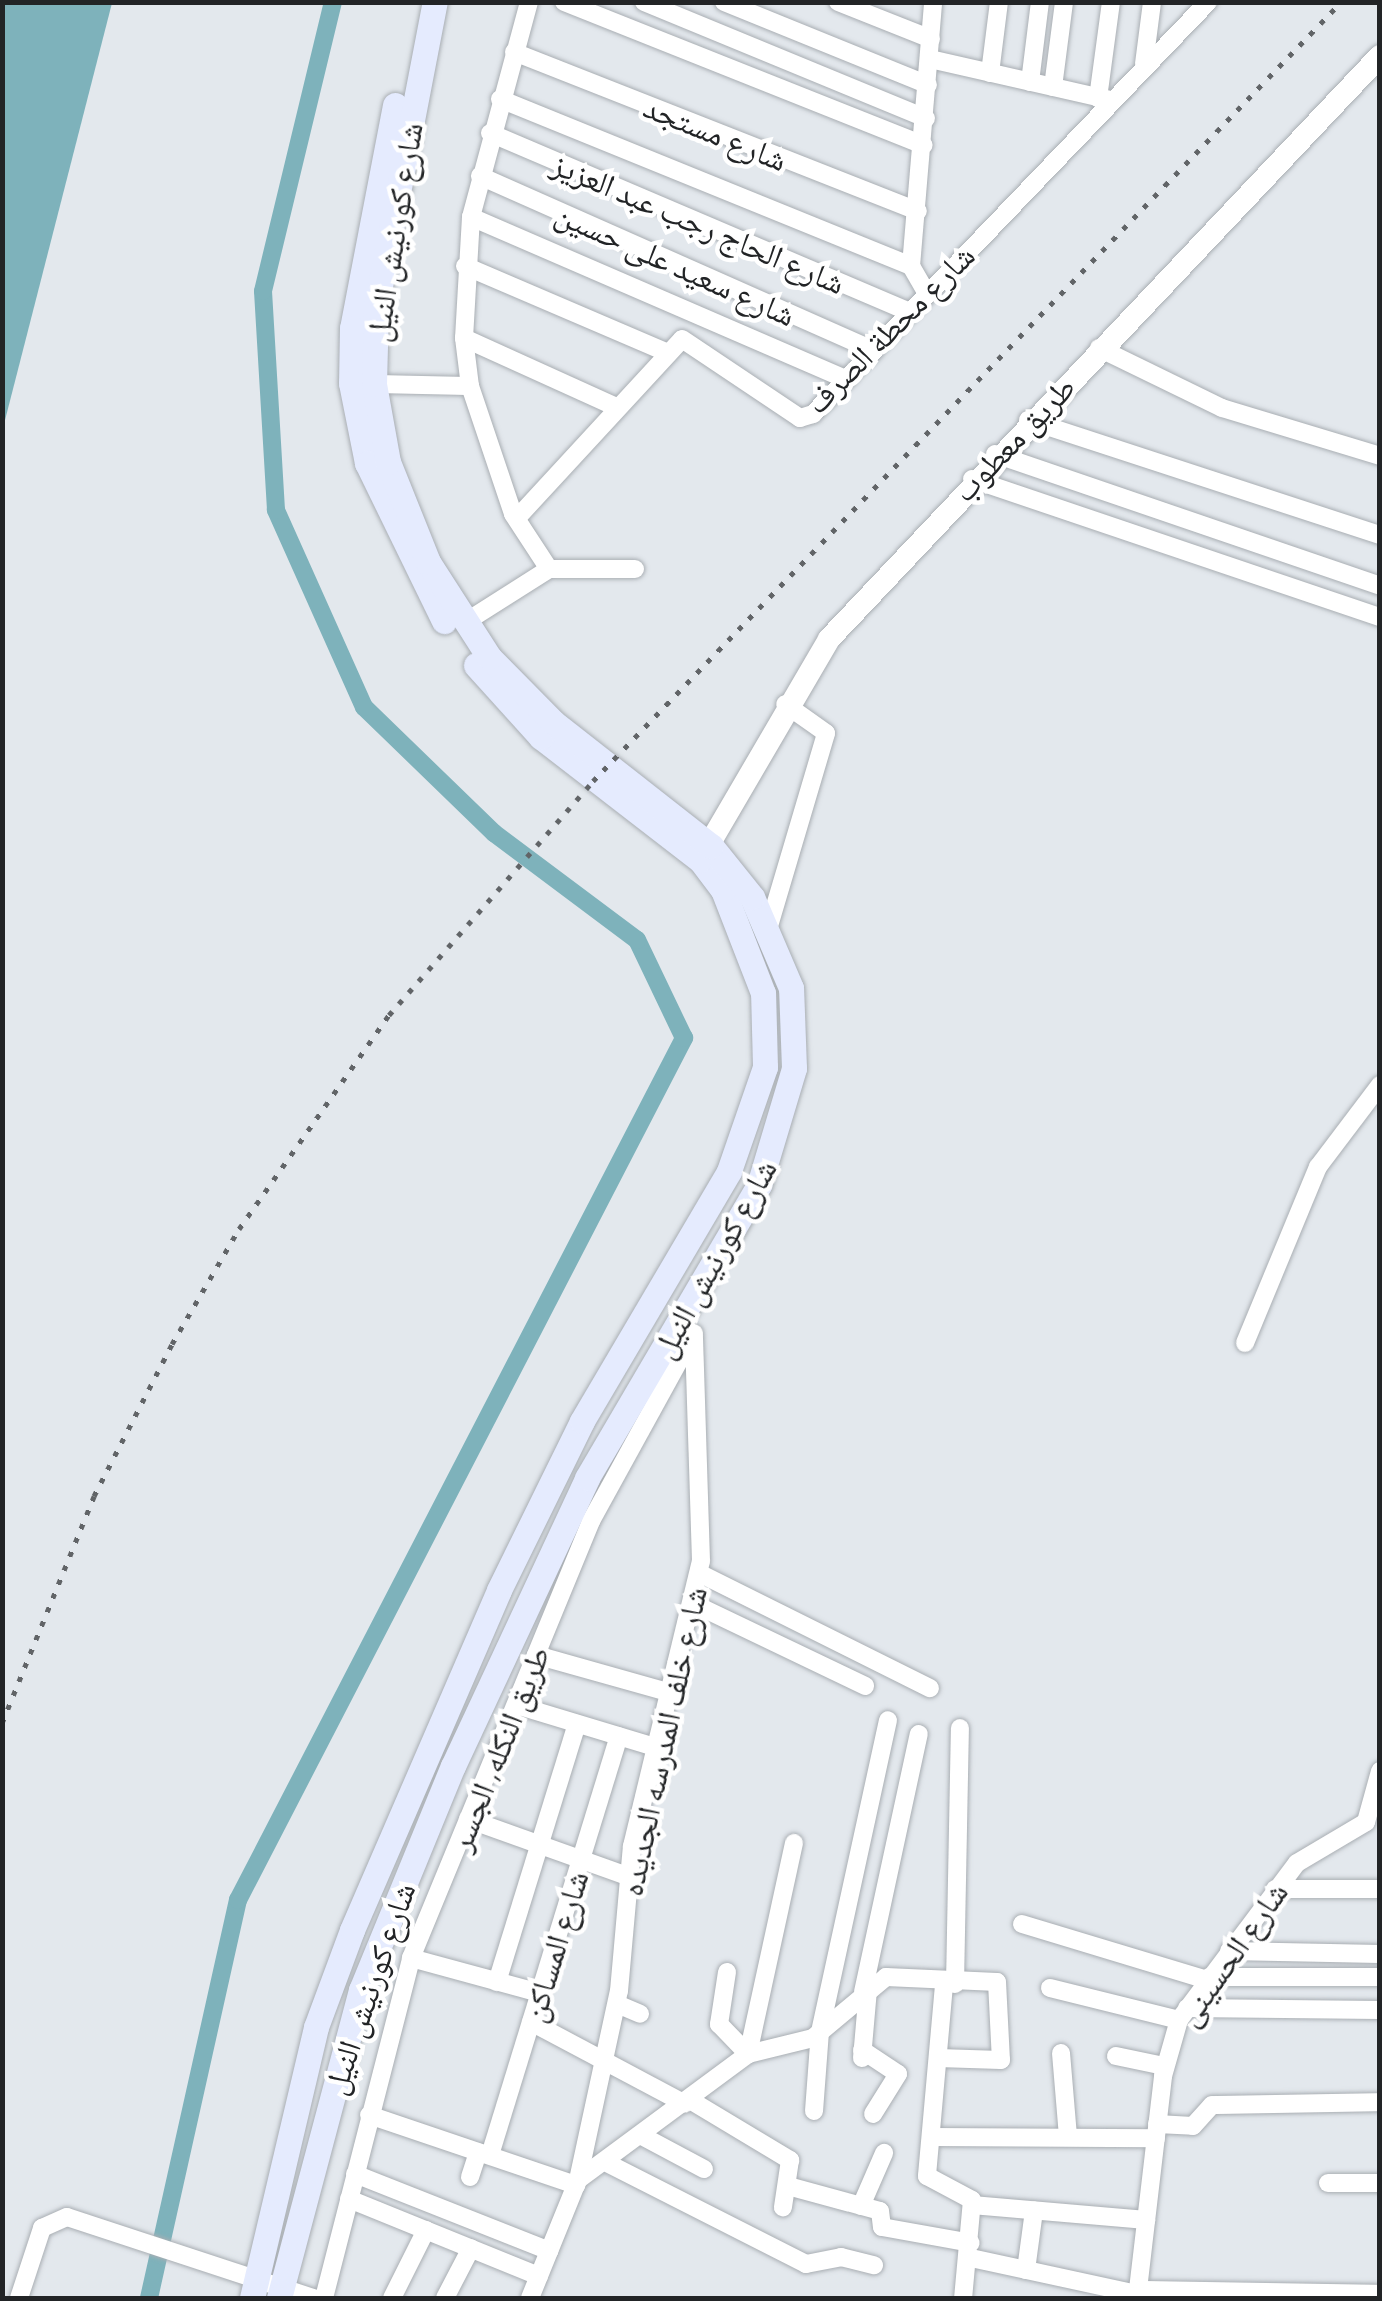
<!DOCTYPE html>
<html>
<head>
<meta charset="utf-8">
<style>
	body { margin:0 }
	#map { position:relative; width:1382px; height:2301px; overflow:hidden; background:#e3e8ed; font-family:Barlow,"Noto Naskh Arabic",sans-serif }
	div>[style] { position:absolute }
	.water>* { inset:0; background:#7eb2bb }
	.canal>* { height:18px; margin:-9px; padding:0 9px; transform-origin:9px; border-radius:9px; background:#7eb2bb }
	.roads { filter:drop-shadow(0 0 2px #a9aeb3) drop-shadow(0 0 2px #a9aeb3) }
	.minor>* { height:18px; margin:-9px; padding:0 9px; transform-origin:9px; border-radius:9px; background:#fff }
	.tertiary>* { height:22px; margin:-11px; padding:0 11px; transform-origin:11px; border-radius:11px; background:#fff }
	.secondary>* { height:25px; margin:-12.5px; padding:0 12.5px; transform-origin:12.5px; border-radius:12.5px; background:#e5ebfe }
	.rail>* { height:5px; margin-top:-2.5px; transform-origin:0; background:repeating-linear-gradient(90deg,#616467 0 5px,transparent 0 15px) }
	span { translate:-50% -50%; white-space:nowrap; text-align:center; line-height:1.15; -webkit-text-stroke:9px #fff; paint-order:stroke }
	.street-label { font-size:32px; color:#222426 }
	.frame { position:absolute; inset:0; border:5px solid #222426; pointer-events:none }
</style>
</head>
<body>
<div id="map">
	<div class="water">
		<i style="clip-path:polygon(3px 2px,112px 3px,3px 428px,2px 3px)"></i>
	</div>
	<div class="canal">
		<i style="left:149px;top:2298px;width:408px;rotate:-77.4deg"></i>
		<i style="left:238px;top:1900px;width:971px;rotate:-62.64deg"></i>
		<i style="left:684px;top:1038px;width:109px;rotate:-115.6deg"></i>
		<i style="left:637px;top:940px;width:179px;rotate:-143.2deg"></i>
		<i style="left:494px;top:833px;width:181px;rotate:-135.9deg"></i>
		<i style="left:364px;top:707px;width:216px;rotate:-114.1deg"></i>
		<i style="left:276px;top:510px;width:219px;rotate:-93.4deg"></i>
		<i style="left:263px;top:291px;width:297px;rotate:-76.4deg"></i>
	</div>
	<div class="roads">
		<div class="minor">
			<i style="left:529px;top:2px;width:223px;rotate:105.1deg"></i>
			<i style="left:471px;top:217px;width:121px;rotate:93.3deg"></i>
			<i style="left:464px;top:338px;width:48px;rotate:82.9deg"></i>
			<i style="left:470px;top:386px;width:135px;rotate:71.4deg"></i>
			<i style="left:513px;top:514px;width:66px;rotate:56.8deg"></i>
			<i style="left:564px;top:2px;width:387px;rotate:21.7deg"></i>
			<i style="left:644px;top:2px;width:305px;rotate:22.4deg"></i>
			<i style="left:724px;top:2px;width:220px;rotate:22.1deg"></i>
			<i style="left:838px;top:2px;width:100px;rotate:21.7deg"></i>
			<i style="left:514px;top:52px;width:434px;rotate:21.5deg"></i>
			<i style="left:930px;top:59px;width:185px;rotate:12.8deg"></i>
			<i style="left:1144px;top:64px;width:63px;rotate:-82.6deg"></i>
			<i style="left:990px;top:73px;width:72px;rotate:-82.8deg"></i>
			<i style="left:1030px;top:82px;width:81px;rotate:-82.9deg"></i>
			<i style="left:1053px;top:87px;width:86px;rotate:-82.6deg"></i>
			<i style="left:1098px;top:98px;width:97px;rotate:-82.3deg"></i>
			<i style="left:500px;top:99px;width:444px;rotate:22.1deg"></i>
			<i style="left:490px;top:133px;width:454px;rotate:23.1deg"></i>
			<i style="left:480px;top:176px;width:430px;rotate:23.9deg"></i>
			<i style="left:471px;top:217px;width:408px;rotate:23.4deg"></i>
			<i style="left:465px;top:266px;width:221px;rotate:23.2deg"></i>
			<i style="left:926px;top:292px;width:30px;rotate:-120deg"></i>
			<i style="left:911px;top:266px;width:265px;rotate:-85.2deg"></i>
			<i style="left:464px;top:338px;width:169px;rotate:24.4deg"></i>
			<i style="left:1099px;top:348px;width:137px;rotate:26deg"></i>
			<i style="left:1222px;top:408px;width:165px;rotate:16.9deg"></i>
			<i style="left:374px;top:384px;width:96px;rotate:1.2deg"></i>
			<i style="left:1028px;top:420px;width:370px;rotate:18.1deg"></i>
			<i style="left:995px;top:454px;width:407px;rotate:18.9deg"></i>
			<i style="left:972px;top:479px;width:431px;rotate:18.7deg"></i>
			<i style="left:517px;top:518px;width:243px;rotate:-47.3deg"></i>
			<i style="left:682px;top:339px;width:142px;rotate:33.8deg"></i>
			<i style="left:800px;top:418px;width:14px;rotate:-17deg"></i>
			<i style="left:813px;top:414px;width:571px;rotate:-46.21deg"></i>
			<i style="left:464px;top:623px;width:101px;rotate:-32.4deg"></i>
			<i style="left:549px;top:569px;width:86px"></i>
			<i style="left:769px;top:926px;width:201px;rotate:-73.5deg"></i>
			<i style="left:826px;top:733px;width:50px;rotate:-144.7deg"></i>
			<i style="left:1245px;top:1343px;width:191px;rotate:-67.5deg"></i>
			<i style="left:1318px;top:1167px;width:103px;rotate:-52.9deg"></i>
			<i style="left:699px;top:1573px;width:258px;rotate:26.5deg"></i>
			<i style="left:692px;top:1603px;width:192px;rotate:25.6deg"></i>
			<i style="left:536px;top:1655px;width:140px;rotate:15.7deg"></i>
			<i style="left:516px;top:1705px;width:148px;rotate:16.8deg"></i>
			<i style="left:468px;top:1819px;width:169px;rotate:19.7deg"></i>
			<i style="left:1275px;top:1889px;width:105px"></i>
			<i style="left:1022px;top:1924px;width:193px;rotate:16.8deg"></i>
			<i style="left:1229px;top:1951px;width:151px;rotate:1.1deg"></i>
			<i style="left:411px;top:1958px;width:134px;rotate:15.2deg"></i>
			<i style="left:727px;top:1972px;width:53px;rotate:98.7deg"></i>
			<i style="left:719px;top:2024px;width:42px;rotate:46deg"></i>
			<i style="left:748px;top:2054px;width:67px;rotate:-13.8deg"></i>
			<i style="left:813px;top:2038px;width:95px;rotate:-39.9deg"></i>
			<i style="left:886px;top:1977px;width:111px;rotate:2.6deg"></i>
			<i style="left:997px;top:1982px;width:78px;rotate:87.1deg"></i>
			<i style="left:1001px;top:2060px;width:63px;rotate:-178.2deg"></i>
			<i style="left:1209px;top:1977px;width:171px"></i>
			<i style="left:497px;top:1982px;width:270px;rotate:-72.8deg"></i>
			<i style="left:955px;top:1984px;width:256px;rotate:-88.9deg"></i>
			<i style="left:944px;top:1985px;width:192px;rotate:95.1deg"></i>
			<i style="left:927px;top:2176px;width:51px;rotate:28.1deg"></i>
			<i style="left:972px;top:2200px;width:98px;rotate:95.2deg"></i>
			<i style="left:1050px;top:1988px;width:133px;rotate:13.9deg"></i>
			<i style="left:863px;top:1992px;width:264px;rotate:-77.8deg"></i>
			<i style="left:617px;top:2004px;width:25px;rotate:23deg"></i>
			<i style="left:1187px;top:2008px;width:193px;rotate:0.6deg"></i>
			<i style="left:531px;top:2022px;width:174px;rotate:28deg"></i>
			<i style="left:862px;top:2050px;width:43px;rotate:33.7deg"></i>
			<i style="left:898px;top:2074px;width:47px;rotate:122deg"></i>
			<i style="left:1061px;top:2053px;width:84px;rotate:85.2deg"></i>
			<i style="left:1116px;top:2056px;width:49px;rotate:11.8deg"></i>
			<i style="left:862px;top:2058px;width:69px;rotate:-85deg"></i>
			<i style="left:690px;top:2100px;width:117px;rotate:31deg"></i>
			<i style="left:790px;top:2160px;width:48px;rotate:98.5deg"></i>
			<i style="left:814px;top:2111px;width:79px;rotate:-85.7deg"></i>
			<i style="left:820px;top:2032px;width:319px;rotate:-77.7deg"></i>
			<i style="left:369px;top:2115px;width:219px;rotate:18.7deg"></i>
			<i style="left:1157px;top:2124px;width:36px;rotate:3deg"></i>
			<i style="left:1193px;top:2126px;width:28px;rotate:-48deg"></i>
			<i style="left:1212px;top:2105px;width:168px;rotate:-1deg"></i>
			<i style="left:644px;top:2137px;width:68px;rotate:28.1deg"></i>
			<i style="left:931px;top:2137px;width:225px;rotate:0.3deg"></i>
			<i style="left:490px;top:2155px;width:438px;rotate:-72.9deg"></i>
			<i style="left:609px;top:2164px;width:221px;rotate:26.9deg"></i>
			<i style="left:806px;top:2264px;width:36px;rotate:-11deg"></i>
			<i style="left:841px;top:2257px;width:34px;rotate:14deg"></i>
			<i style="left:355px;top:2174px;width:209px;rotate:21.6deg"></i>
			<i style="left:470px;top:2177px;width:26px;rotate:-72deg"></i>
			<i style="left:578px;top:2180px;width:212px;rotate:-36.5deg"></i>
			<i style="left:748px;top:2054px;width:216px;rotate:-77.7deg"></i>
			<i style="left:1328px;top:2183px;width:52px"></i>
			<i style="left:788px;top:2186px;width:95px;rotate:15.2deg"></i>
			<i style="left:880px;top:2211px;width:16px;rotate:83deg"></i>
			<i style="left:882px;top:2227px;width:90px;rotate:10.2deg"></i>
			<i style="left:349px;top:2199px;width:205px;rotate:22.1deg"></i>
			<i style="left:972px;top:2205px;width:175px;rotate:4.9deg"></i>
			<i style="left:861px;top:2206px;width:58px;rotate:-66.5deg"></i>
			<i style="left:971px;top:2258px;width:170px;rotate:12.2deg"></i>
			<i style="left:1026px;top:2270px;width:60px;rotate:-82.3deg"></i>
			<i style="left:1138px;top:2290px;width:242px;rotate:0.9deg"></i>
			<i style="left:19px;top:2298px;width:74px;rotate:-71.8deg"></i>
			<i style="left:42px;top:2228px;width:27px;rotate:-24deg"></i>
			<i style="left:67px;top:2217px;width:260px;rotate:18.2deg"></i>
			<i style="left:324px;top:2298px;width:351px;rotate:-75.6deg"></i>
			<i style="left:411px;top:1958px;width:473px;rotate:-67.6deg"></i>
			<i style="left:591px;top:1521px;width:213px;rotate:-61.2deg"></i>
			<i style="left:392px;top:2298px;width:76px;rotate:-63.4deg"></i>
			<i style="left:445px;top:2298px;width:56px;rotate:-62.5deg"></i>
			<i style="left:530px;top:2298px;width:127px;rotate:-67.9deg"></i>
			<i style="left:578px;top:2180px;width:193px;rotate:-77.8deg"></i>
			<i style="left:619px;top:1991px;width:146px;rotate:-84.9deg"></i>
			<i style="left:632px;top:1846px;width:293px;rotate:-76.4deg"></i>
			<i style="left:701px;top:1561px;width:228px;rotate:-91.8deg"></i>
			<i style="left:1137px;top:2298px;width:224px;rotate:-83.3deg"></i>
			<i style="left:1163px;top:2076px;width:58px;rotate:-74.1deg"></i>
			<i style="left:1179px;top:2020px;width:196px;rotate:-53.1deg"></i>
			<i style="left:1297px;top:1863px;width:80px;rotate:-30.7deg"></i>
			<i style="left:1366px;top:1822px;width:53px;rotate:-74.6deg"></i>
		</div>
		<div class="tertiary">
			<i style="left:700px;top:860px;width:256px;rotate:-59.7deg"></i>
			<i style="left:829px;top:639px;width:802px;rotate:-46.62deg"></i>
		</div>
		<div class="secondary">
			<i style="left:395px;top:105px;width:227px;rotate:100.9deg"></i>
			<i style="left:352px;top:328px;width:55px;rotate:91deg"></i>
			<i style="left:351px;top:383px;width:82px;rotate:78.7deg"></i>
			<i style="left:367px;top:463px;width:176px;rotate:64deg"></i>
			<i style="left:252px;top:2298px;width:278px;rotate:-76.7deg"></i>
			<i style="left:316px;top:2027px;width:103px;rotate:-69.6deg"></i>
			<i style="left:352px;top:1930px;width:370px;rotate:-66.6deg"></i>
			<i style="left:499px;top:1590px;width:188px;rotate:-63.8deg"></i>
			<i style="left:582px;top:1421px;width:290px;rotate:-59.5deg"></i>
			<i style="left:729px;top:1171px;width:110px;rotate:-70.9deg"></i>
			<i style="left:765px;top:1067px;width:74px;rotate:-91.5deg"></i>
			<i style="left:763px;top:993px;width:110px;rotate:-111.2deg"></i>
			<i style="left:723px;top:890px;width:38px;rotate:-127deg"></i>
			<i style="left:700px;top:860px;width:201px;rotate:-142.3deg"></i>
			<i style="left:541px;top:737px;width:97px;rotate:-132.1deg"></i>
			<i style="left:279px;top:2298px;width:319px;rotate:-75.1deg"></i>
			<i style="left:361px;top:1990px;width:242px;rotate:-67.7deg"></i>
			<i style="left:453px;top:1766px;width:318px;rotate:-65deg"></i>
			<i style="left:587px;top:1478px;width:340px;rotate:-59.6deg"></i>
			<i style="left:759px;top:1185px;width:122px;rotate:-73.3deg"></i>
			<i style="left:794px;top:1068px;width:80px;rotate:-92.1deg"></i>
			<i style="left:791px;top:988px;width:99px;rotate:-113.2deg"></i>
			<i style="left:752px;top:897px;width:65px;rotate:-128.8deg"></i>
			<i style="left:711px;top:846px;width:201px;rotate:-141.9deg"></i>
			<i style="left:553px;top:722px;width:91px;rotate:-134.6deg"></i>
			<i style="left:489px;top:657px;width:113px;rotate:-122.7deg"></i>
			<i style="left:428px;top:562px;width:108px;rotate:-111.8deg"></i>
			<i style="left:388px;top:462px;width:79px;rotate:-100.2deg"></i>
			<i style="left:374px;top:384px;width:77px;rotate:-88.5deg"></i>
			<i style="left:376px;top:307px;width:311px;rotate:-79.1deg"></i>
		</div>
	</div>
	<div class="rail">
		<i style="left:2px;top:1723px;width:245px;rotate:-67.9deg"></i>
		<i style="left:94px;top:1496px;width:171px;rotate:-62.8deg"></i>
		<i style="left:172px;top:1344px;width:133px;rotate:-59.8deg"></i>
		<i style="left:239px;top:1229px;width:261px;rotate:-55deg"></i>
		<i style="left:389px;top:1015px;width:310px;rotate:-48.9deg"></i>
		<i style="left:593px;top:781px;width:1080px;rotate:-46.16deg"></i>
	</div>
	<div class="street-label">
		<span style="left:716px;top:132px;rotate:22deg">شارع مستجد</span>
		<span style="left:699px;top:222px;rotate:23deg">شارع الحاج رجب عبد العزيز</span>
		<span style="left:393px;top:232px;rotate:-81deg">شارع كورنيش النيل</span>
		<span style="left:676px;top:263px;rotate:24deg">شارع سعيد على حسين</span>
		<span style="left:889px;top:328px;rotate:-45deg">شارع محطة الصرف</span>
		<span style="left:1013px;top:438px;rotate:-46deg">طريق معطوب</span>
		<span style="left:713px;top:1258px;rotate:-61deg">شارع كورنيش النيل</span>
		<span style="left:662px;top:1741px;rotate:-78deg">شارع خلف المدرسه الجديده</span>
		<span style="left:498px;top:1748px;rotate:-68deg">طريق النكله, الجسر</span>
		<span style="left:554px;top:1946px;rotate:-73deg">شارع المساكن</span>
		<span style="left:1231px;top:1953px;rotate:-55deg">شارع الحسينى</span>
		<span style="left:368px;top:1988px;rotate:-71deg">شارع كورنيش النيل</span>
	</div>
	<div class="frame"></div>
</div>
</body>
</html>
